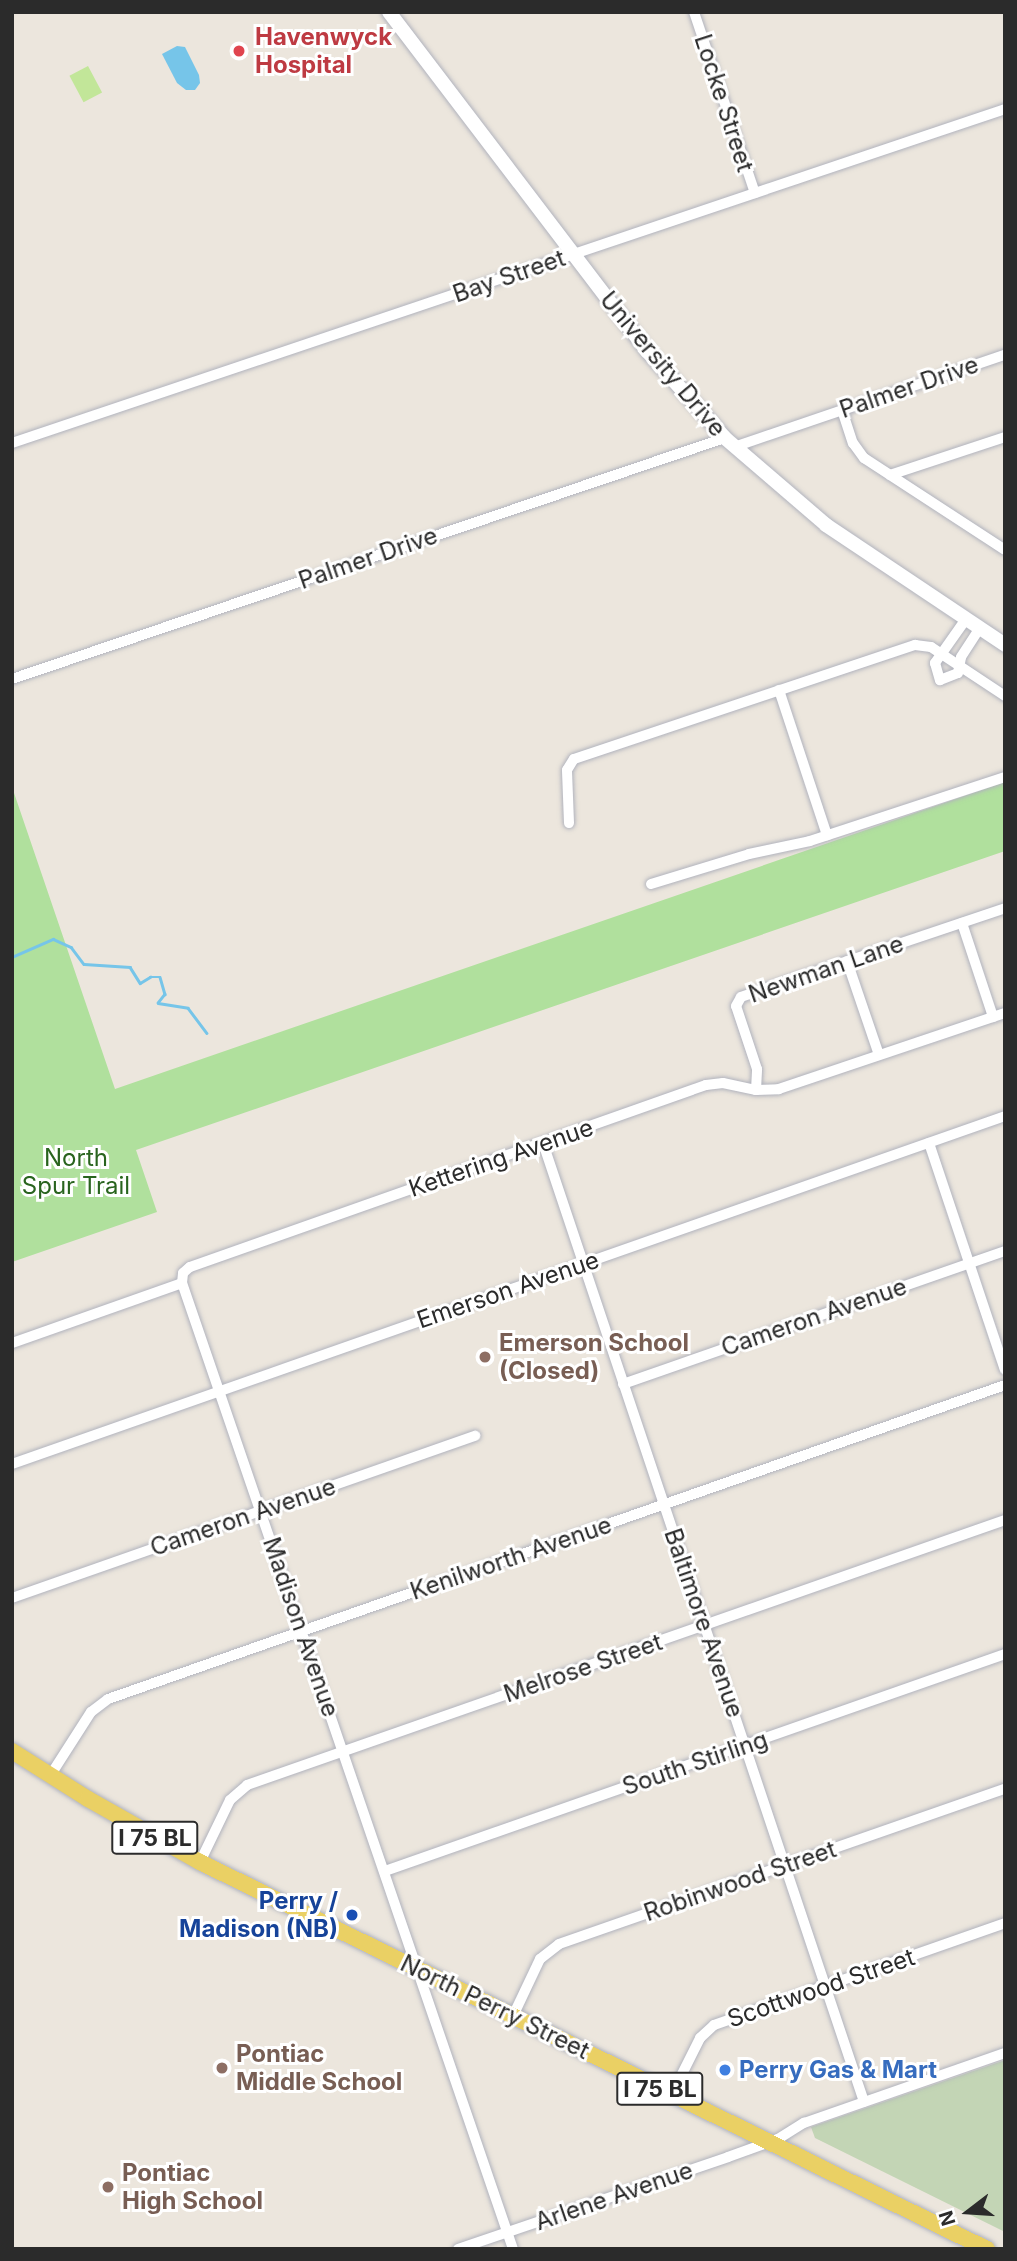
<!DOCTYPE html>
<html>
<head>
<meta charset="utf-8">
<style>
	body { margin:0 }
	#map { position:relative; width:1017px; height:2261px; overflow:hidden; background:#ece6dd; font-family:Inter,sans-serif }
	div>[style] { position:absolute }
	.green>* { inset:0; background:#b0e09d }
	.cemetery>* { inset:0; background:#c3d5b5 }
	.pitch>* { inset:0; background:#c2e699; transform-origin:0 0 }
	.water>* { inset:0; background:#76c5e9 }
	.stream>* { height:2.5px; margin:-1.25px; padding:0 1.25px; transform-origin:1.25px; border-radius:1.25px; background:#76c5e9 }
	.roads { filter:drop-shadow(0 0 2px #b1b3bd) drop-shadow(0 0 2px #b1b3bd) }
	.minor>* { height:10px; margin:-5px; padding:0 5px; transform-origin:5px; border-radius:5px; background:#fff }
	.secondary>* { height:14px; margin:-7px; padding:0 7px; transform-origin:7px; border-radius:7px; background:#fff }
	.primary>* { height:16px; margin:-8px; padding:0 8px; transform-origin:8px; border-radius:8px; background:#ead064 }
	.dots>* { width:19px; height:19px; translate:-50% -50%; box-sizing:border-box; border:4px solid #fff; border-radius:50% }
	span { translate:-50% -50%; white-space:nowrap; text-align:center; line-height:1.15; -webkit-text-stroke:6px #fff; paint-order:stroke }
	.shield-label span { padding:2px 5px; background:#fff; border:2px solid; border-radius:5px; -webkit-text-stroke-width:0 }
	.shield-label { font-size:23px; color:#2b2b2b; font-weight:700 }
	.health-label { font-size:24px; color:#be3a42; font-weight:700 }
	.left { translate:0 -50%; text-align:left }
	.street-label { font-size:24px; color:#2b2b2b }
	.park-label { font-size:24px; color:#29641e }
	.education-label { font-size:24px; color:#785e54; font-weight:700 }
	.transit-label { font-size:24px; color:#164399; font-weight:700 }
	.right { translate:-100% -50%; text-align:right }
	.shop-label { font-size:24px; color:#366cbe; font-weight:700 }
	.frame { position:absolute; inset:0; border:14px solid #2b2b2b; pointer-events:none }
	.north { position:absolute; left:933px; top:2177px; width:70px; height:70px; -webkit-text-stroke:5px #fff; paint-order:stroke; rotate:253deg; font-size:19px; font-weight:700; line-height:28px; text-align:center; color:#2b2b2b }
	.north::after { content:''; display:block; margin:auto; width:24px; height:32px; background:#2b2b2b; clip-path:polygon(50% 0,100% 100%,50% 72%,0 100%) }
</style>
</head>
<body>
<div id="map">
	<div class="green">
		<i style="clip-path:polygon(1005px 782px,1005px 851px,136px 1150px,157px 1212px,12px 1262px,12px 787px,115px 1089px)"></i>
	</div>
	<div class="cemetery">
		<i style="clip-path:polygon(1005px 2060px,1005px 2232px,815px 2138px,811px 2127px)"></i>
	</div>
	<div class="pitch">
		<i style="left:88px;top:66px;width:30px;height:21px;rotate:62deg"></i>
	</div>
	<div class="water">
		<i style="clip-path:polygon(177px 46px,185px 47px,199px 75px,200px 83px,195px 90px,186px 90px,177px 83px,162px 54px)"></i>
	</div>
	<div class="stream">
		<i style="left:12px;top:957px;width:45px;rotate:-23.7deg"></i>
		<i style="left:53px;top:939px;width:20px;rotate:24deg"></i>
		<i style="left:71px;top:947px;width:21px;rotate:53deg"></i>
		<i style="left:84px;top:964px;width:46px;rotate:3.7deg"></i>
		<i style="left:130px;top:967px;width:19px;rotate:58deg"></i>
		<i style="left:140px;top:983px;width:12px;rotate:-31deg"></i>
		<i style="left:150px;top:977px;width:10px"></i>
		<i style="left:160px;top:977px;width:18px;rotate:74deg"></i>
		<i style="left:165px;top:994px;width:11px;rotate:128deg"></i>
		<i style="left:158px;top:1003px;width:30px;rotate:9deg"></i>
		<i style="left:188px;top:1008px;width:31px;rotate:53deg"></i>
	</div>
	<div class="roads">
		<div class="minor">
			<i style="left:694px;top:12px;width:191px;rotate:71.4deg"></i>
			<i style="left:842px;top:410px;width:35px;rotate:72deg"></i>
			<i style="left:853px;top:443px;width:19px;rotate:54deg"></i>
			<i style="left:864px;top:458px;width:168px;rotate:33.1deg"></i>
			<i style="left:12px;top:443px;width:1048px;rotate:-18.59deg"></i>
			<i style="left:734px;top:447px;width:286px;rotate:-18.8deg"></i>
			<i style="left:890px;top:475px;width:121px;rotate:-18.3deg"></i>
			<i style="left:966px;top:619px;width:54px;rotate:125.2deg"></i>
			<i style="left:935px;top:663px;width:18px;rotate:74deg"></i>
			<i style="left:940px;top:680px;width:19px;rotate:-21deg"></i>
			<i style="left:958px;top:673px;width:16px;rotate:-79deg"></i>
			<i style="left:961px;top:657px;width:35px;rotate:-57deg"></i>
			<i style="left:12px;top:679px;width:753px;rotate:-18.68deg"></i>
			<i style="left:779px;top:690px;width:153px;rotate:71.7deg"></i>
			<i style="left:569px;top:823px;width:53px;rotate:-92.2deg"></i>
			<i style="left:567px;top:770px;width:13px;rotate:-58deg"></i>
			<i style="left:574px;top:759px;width:360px;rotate:-18.5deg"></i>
			<i style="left:915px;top:645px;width:16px;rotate:7deg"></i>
			<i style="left:931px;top:647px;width:89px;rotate:33.5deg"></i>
			<i style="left:651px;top:884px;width:102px;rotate:-17deg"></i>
			<i style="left:749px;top:854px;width:62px;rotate:-12deg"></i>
			<i style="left:810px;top:841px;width:205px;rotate:-18.2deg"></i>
			<i style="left:962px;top:923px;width:99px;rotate:71.7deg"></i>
			<i style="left:847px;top:961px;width:99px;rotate:71.2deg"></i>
			<i style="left:756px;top:1090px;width:21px;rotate:-87deg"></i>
			<i style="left:757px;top:1069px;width:66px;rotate:-108.4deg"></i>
			<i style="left:736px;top:1006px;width:10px;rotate:-61deg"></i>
			<i style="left:741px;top:997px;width:279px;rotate:-18.6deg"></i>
			<i style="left:543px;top:1143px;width:1011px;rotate:71.49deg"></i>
			<i style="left:929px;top:1143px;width:239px;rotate:71.5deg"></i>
			<i style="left:12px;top:1343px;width:180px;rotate:-19.4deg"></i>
			<i style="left:623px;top:1384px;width:404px;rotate:-19.2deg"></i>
			<i style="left:12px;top:1464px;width:1052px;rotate:-19.31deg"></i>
			<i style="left:12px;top:1598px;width:491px;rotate:-19.3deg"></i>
			<i style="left:50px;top:1776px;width:76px;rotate:-57.4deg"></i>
			<i style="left:91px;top:1712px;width:21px;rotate:-37deg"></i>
			<i style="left:108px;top:1699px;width:950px;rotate:-19.29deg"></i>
			<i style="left:200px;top:1862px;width:69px;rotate:-64.2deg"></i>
			<i style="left:230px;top:1800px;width:23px;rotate:-41deg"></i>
			<i style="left:247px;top:1785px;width:803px;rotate:-19.27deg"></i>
			<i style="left:385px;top:1871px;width:657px;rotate:-19.29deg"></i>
			<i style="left:513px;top:2016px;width:63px;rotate:-64.7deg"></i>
			<i style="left:540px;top:1959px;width:24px;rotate:-38deg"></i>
			<i style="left:559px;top:1944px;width:472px;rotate:-19.2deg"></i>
			<i style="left:672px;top:2094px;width:63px;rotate:-63.4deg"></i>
			<i style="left:700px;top:2038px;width:19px;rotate:-43deg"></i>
			<i style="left:714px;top:2025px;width:308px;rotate:-19.3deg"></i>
			<i style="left:458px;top:2249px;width:285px;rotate:-18.8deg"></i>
			<i style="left:728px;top:2157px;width:53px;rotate:-19.8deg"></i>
			<i style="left:778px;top:2139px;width:31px;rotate:-32deg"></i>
			<i style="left:804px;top:2123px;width:213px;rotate:-19.2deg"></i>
			<i style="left:513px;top:2249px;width:1021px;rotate:-108.91deg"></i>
			<i style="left:182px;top:1283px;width:10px;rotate:-84deg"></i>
			<i style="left:183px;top:1273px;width:9px;rotate:-41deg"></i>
			<i style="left:190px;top:1267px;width:547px;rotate:-19.43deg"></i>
			<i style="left:706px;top:1085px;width:17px;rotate:-7deg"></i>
			<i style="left:723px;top:1083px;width:34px;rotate:12deg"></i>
			<i style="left:756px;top:1090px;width:23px;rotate:-2deg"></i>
			<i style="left:779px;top:1089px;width:238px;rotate:-18.6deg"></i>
		</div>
		<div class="secondary">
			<i style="left:389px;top:12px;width:429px;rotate:52.7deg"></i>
			<i style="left:649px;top:353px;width:114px;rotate:48.2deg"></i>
			<i style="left:725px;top:438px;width:133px;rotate:40.7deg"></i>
			<i style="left:826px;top:525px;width:216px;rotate:33.8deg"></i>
		</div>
		<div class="primary">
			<i style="left:12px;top:1751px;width:90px;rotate:32.3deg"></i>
			<i style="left:88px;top:1799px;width:129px;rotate:29.4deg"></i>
			<i style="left:200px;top:1862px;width:877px;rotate:26.19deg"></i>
		</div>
	</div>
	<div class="dots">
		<i style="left:239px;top:51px;background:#e0444e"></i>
		<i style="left:485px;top:1357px;background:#8d6e63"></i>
		<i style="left:352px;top:1915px;background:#1a4fb4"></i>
		<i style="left:222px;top:2068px;background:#8d6e63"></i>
		<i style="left:725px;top:2070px;background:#3f7fe0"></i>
		<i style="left:108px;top:2187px;background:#8d6e63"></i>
	</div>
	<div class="shield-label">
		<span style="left:155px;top:1838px">I 75 BL</span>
		<span style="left:660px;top:2089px">I 75 BL</span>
	</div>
	<div class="health-label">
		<span class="left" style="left:255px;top:51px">Havenwyck<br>Hospital</span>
	</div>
	<div class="street-label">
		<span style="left:724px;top:103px;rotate:72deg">Locke Street</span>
		<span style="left:509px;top:276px;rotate:-19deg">Bay Street</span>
		<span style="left:663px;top:364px;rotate:50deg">University Drive</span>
		<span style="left:909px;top:387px;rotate:-19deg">Palmer Drive</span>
		<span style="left:368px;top:558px;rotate:-19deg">Palmer Drive</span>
		<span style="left:826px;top:969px;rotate:-19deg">Newman Lane</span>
		<span style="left:501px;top:1158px;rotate:-19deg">Kettering Avenue</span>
		<span style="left:508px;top:1290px;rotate:-19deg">Emerson Avenue</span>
		<span style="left:814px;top:1317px;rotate:-19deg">Cameron Avenue</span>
		<span style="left:243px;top:1517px;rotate:-19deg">Cameron Avenue</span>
		<span style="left:511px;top:1558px;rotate:-19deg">Kenilworth Avenue</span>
		<span style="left:704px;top:1623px;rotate:71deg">Baltimore Avenue</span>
		<span style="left:301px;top:1627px;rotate:71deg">Madison Avenue</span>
		<span style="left:583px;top:1668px;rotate:-19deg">Melrose Street</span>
		<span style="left:695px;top:1763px;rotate:-19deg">South Stirling</span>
		<span style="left:740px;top:1881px;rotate:-19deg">Robinwood Street</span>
		<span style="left:821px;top:1988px;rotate:-19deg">Scottwood Street</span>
		<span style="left:495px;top:2007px;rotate:26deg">North Perry Street</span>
		<span style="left:614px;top:2196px;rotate:-19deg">Arlene Avenue</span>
	</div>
	<div class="park-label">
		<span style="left:76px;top:1172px">North<br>Spur Trail</span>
	</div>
	<div class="education-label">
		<span class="left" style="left:499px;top:1357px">Emerson School<br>(Closed)</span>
		<span class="left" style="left:236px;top:2068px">Pontiac<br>Middle School</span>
		<span class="left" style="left:122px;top:2187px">Pontiac<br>High School</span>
	</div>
	<div class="transit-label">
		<span class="right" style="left:338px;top:1915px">Perry /<br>Madison (NB)</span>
	</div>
	<div class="shop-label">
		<span class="left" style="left:739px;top:2070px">Perry Gas &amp; Mart</span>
	</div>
	<div class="frame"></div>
	<div class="north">N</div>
</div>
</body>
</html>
